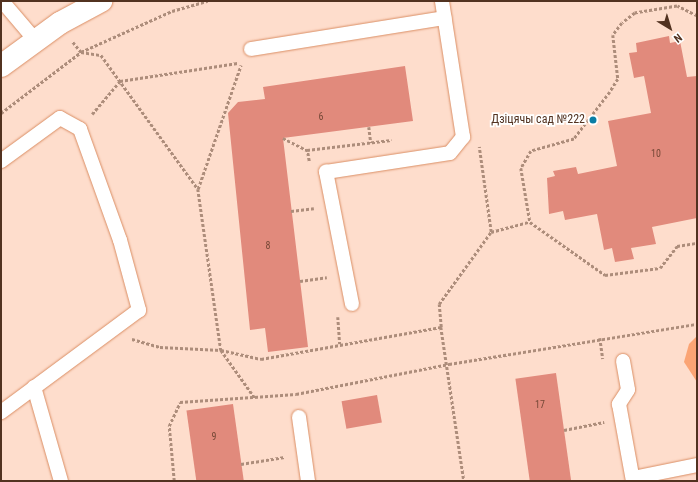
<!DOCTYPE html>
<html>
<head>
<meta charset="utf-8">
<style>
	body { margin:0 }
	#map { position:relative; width:698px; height:482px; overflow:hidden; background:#feddcc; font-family:"Roboto Condensed",sans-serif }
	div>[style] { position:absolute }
	.green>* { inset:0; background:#fba474 }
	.building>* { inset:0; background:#e18a7c; transform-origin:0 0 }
	.path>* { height:2.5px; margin-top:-1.25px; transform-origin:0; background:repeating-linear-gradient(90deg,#ad8d7b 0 3px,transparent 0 5px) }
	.roads { filter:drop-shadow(0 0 1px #da8e64) drop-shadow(0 0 1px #da8e64) }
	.lane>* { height:14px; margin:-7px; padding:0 7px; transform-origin:7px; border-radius:7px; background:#fff }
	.secondary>* { height:22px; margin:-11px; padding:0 11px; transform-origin:11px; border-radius:11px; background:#fff }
	.dots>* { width:11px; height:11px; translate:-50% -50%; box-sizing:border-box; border:2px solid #fff; border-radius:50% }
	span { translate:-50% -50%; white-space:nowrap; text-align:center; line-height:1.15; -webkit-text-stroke:3.5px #fff; paint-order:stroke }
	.number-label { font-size:10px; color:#764837 }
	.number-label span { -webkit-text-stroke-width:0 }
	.poi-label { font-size:12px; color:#523220 }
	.right { translate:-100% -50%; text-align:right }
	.frame { position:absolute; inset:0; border:2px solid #523220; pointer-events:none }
	.north { position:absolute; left:650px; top:8px; width:40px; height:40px; -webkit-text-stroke:3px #fff; paint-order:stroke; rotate:142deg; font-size:11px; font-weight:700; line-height:16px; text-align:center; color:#523220 }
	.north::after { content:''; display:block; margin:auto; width:14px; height:18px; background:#523220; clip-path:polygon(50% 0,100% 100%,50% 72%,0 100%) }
</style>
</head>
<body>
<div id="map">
	<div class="green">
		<i style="clip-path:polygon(697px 336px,697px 382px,684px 362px,689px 344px)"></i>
	</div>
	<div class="building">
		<i style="clip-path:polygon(669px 36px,670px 43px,680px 41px,687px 77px,697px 76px,697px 218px,652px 227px,656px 244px,631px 248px,634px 259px,615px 262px,612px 248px,604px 250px,597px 214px,565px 220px,563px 211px,549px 214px,547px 178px,555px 176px,553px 171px,576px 167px,578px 174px,617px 166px,608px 121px,651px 113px,644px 76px,634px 78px,629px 53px,637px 52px,636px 43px)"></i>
		<i style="clip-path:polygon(405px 66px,413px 121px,283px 138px,308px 347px,268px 352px,265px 328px,250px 330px,228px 113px,238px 102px,265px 99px,263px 87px)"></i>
		<i style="left:556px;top:373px;width:109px;height:41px;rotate:82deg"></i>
		<i style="left:377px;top:395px;width:28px;height:36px;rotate:80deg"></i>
		<i style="left:233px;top:404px;width:78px;height:47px;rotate:82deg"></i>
	</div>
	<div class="path">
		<i style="left:697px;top:16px;width:22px;rotate:-153deg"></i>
		<i style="left:677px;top:6px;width:43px;rotate:170.5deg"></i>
		<i style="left:635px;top:13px;width:16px;rotate:142deg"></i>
		<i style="left:622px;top:23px;width:15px;rotate:127deg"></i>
		<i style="left:613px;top:35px;width:44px;rotate:83.5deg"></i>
		<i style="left:618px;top:79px;width:15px;rotate:122deg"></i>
		<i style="left:610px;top:92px;width:59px;rotate:127.5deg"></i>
		<i style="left:574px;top:139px;width:45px;rotate:164.4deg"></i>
		<i style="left:531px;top:151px;width:20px;rotate:120deg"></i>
		<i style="left:521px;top:168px;width:55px;rotate:80.5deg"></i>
		<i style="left:530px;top:222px;width:92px;rotate:35.2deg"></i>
		<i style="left:605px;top:275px;width:55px;rotate:-7.3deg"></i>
		<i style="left:660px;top:268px;width:28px;rotate:-52deg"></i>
		<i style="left:677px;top:246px;width:20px;rotate:-9deg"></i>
		<i style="left:73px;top:42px;width:13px;rotate:51deg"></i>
		<i style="left:81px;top:52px;width:20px;rotate:9deg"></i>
		<i style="left:101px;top:55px;width:165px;rotate:54.1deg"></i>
		<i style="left:198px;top:189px;width:163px;rotate:81.9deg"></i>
		<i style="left:221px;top:350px;width:41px;rotate:12.7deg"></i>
		<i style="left:261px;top:359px;width:183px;rotate:-10.1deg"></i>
		<i style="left:441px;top:327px;width:23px;rotate:-95deg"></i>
		<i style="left:439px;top:304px;width:89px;rotate:-54.2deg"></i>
		<i style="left:491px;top:232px;width:86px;rotate:-98deg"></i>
		<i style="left:1px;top:113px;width:101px;rotate:-37.3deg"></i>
		<i style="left:81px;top:52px;width:100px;rotate:-24.3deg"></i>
		<i style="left:172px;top:11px;width:37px;rotate:-16deg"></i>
		<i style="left:92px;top:114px;width:43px;rotate:-49.7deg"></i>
		<i style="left:120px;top:81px;width:119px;rotate:-8.7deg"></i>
		<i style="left:369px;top:127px;width:16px;rotate:83deg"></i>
		<i style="left:283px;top:138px;width:27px;rotate:27deg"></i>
		<i style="left:309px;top:161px;width:11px;rotate:-100deg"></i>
		<i style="left:307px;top:150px;width:85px;rotate:-6.8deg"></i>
		<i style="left:198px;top:189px;width:131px;rotate:-70.9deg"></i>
		<i style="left:291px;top:211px;width:23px;rotate:-7deg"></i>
		<i style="left:491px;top:232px;width:39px;rotate:-15deg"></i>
		<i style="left:300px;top:281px;width:27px;rotate:-8deg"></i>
		<i style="left:338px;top:317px;width:27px;rotate:86deg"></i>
		<i style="left:441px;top:327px;width:156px;rotate:81.5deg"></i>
		<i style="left:600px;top:338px;width:21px;rotate:82deg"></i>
		<i style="left:132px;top:339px;width:29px;rotate:16deg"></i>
		<i style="left:160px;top:347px;width:61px;rotate:2.8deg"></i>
		<i style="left:221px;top:350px;width:59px;rotate:54.7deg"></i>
		<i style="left:564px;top:430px;width:41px;rotate:-11.3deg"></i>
		<i style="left:241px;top:464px;width:44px;rotate:-9.2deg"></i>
		<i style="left:174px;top:481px;width:55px;rotate:-95.2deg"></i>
		<i style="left:169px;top:426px;width:26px;rotate:-65deg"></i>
		<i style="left:180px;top:402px;width:116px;rotate:-3.9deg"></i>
		<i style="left:296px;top:394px;width:156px;rotate:-11.1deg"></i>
		<i style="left:449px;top:364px;width:251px;rotate:-9.2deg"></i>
	</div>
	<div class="roads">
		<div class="lane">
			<i style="left:2px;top:1px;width:52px;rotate:49.6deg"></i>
			<i style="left:251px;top:49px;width:196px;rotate:-9.1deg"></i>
			<i style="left:1px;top:161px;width:73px;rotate:-36.1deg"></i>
			<i style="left:60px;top:118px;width:23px;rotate:29deg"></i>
			<i style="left:80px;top:129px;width:118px;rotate:70.2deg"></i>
			<i style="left:120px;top:240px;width:73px;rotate:74.8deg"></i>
			<i style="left:139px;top:310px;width:172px;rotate:143.5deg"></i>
			<i style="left:352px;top:304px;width:135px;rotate:-101.1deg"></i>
			<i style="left:326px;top:172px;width:125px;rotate:-8.7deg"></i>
			<i style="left:450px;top:153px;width:21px;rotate:-51deg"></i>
			<i style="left:463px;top:137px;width:138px;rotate:-98.8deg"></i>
			<i style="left:623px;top:361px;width:29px;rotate:80deg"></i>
			<i style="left:628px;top:390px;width:17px;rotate:123deg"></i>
			<i style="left:619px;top:404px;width:78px;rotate:79.7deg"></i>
			<i style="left:34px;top:387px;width:98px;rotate:74deg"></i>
			<i style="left:299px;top:417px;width:65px;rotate:82deg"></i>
			<i style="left:633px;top:478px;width:65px;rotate:-11.5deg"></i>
		</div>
		<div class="secondary">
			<i style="left:1px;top:66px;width:73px;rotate:-36.1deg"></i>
			<i style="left:60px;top:23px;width:47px;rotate:-28.2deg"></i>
		</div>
	</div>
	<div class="dots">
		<i style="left:593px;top:120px;background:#0a7ea5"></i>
	</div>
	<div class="number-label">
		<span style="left:321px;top:117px">6</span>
		<span style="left:656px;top:154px">10</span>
		<span style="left:268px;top:246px">8</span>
		<span style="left:540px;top:405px">17</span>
		<span style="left:214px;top:437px">9</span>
	</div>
	<div class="poi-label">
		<span class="right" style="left:585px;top:120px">Дзіцячы сад №222</span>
	</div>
	<div class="frame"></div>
	<div class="north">N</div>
</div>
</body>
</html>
